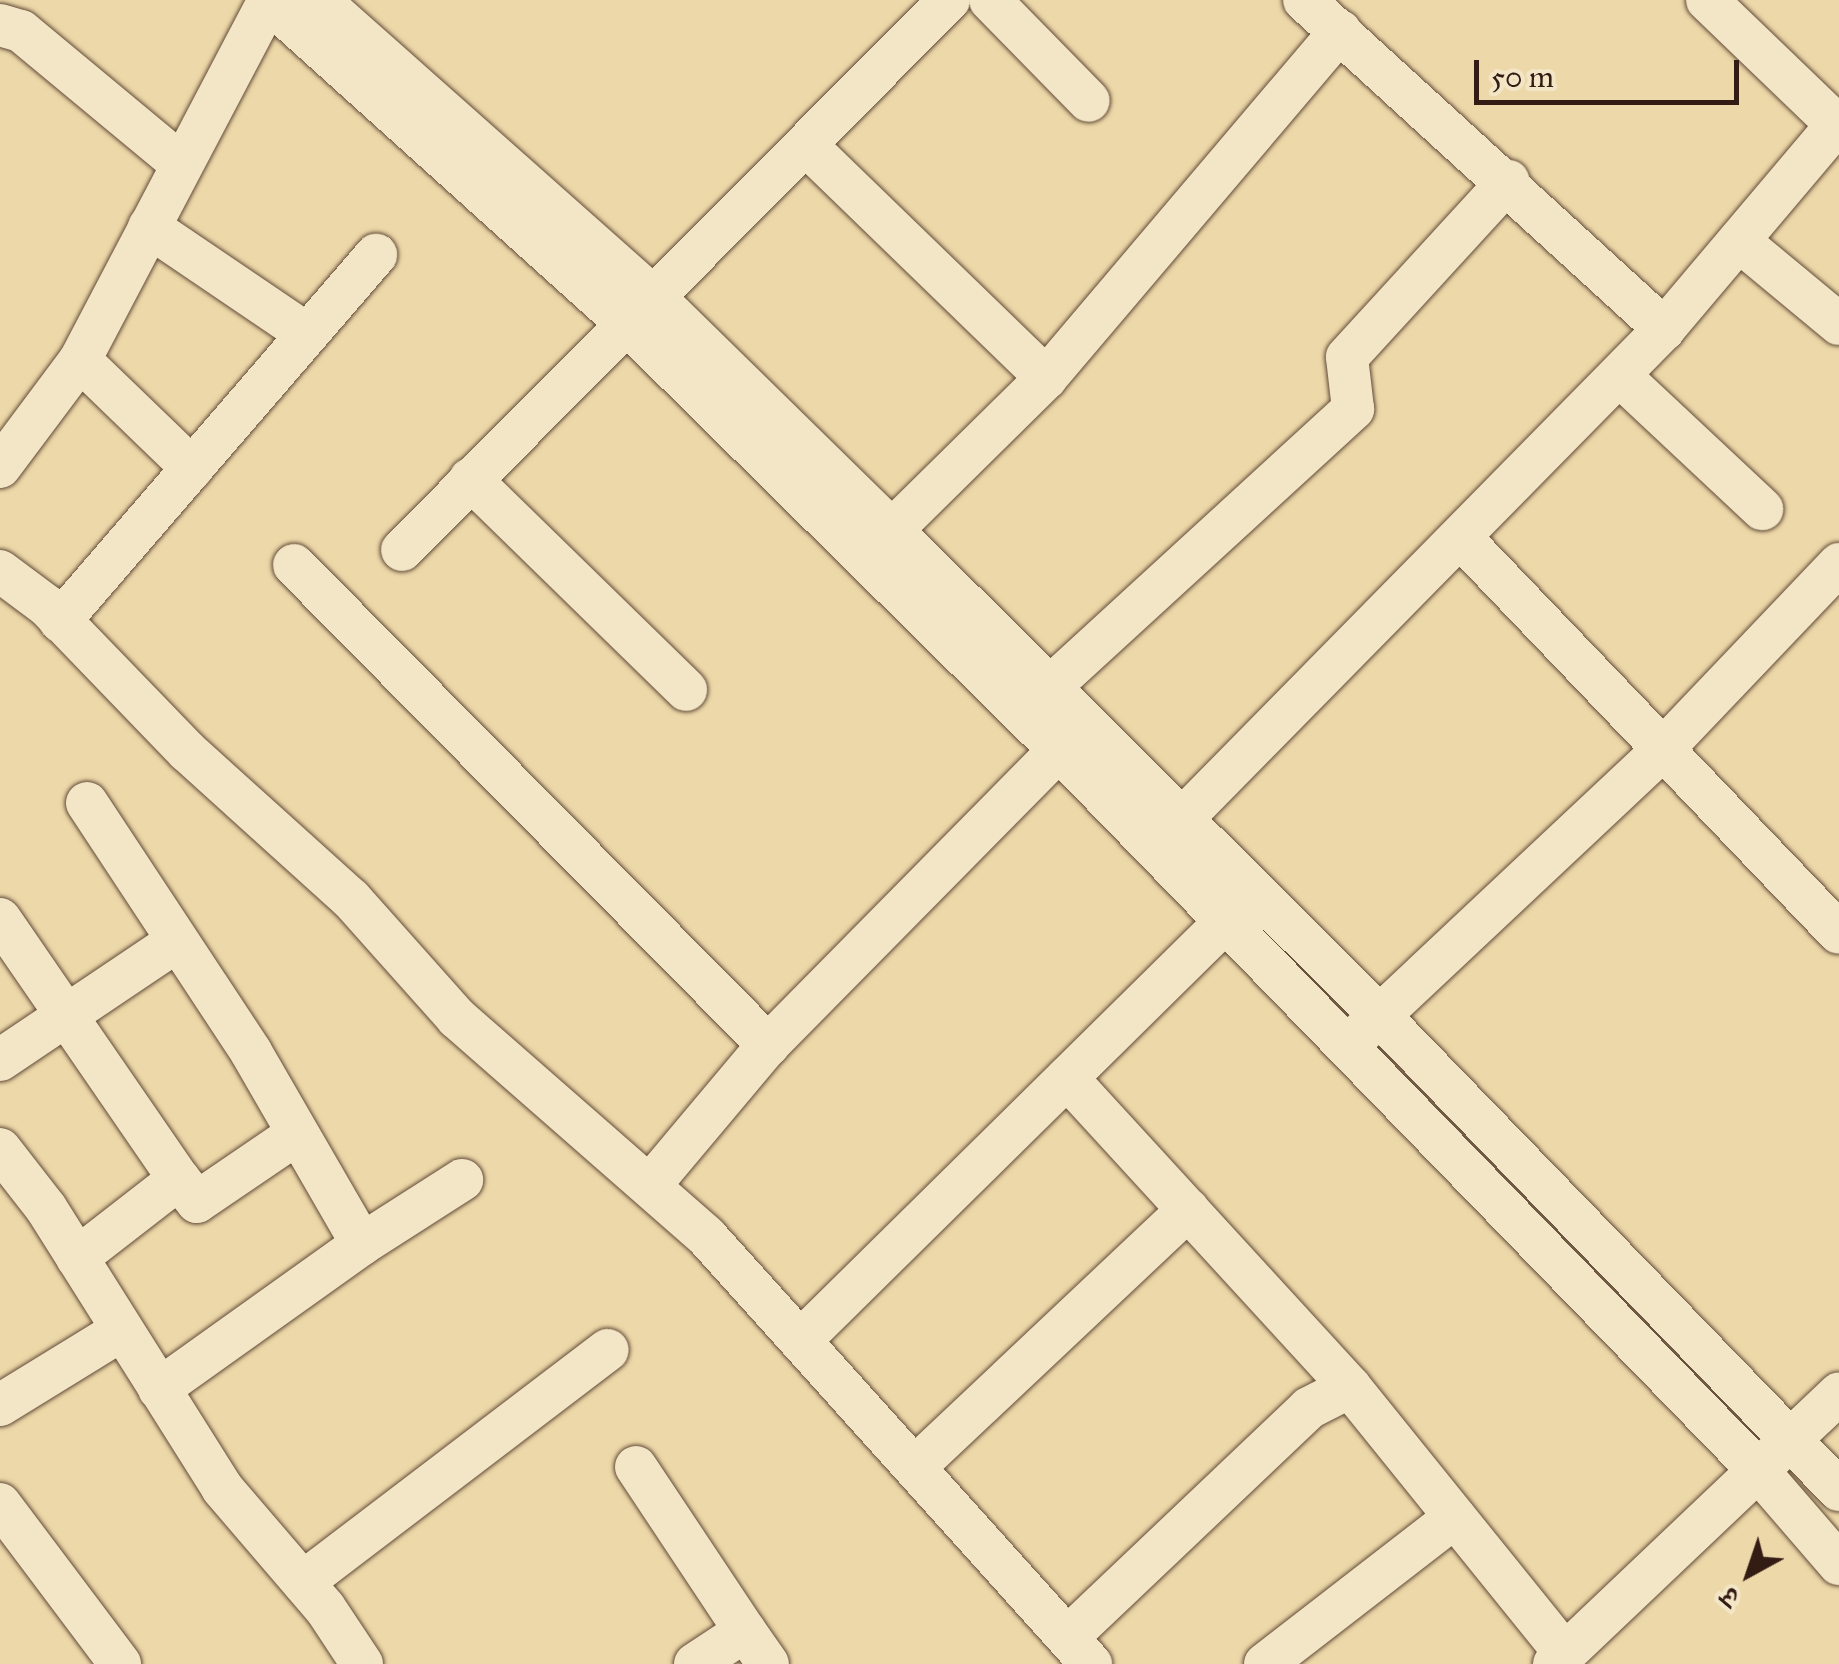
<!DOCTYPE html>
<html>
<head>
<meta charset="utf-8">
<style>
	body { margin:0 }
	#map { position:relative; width:1839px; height:1664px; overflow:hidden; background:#edd8a9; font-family:"IM FELL Great Primer","Noto Serif Devanagari",serif }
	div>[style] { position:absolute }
	.roads { filter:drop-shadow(0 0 2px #624b38) drop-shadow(0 0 2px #624b38) }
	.minor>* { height:42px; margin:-21px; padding:0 21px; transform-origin:21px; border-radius:21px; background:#f3e6c7 }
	span { translate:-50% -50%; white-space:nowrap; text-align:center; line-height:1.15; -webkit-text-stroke:10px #f3e6c7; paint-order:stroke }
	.north { position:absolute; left:1699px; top:1524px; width:100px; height:100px; -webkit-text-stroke:8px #f3e6c7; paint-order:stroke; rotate:220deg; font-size:28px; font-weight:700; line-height:40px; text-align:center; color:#331c13 }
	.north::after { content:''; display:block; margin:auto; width:35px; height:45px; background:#331c13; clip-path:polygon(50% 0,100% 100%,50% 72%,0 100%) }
	.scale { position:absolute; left:1474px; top:60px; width:265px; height:45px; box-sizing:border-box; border:5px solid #331c13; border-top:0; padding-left:12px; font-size:30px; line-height:35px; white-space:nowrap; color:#331c13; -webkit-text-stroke:8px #f3e6c7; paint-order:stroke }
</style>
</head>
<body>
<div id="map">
	<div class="roads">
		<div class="minor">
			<i style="left:267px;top:0;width:484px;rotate:42deg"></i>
			<i style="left:627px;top:324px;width:607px;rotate:44.6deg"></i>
			<i style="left:1059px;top:750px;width:1001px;rotate:45.85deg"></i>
			<i style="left:1756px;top:1468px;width:127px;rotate:49.2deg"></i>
			<i style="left:319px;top:0;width:448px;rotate:41.6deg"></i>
			<i style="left:654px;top:297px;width:333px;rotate:44.4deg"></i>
			<i style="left:892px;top:530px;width:689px;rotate:44.88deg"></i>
			<i style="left:1380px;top:1016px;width:660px;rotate:45.92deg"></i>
			<i style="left:990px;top:0;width:141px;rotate:45.6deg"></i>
			<i style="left:1304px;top:0;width:488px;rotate:42.4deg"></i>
			<i style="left:1707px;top:0;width:183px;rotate:43.9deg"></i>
			<i style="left:0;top:25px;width:22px;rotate:16deg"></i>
			<i style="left:21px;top:31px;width:208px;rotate:39.7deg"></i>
			<i style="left:808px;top:147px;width:332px;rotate:44.1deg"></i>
			<i style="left:149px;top:227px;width:191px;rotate:34.1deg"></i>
			<i style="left:1739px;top:241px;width:130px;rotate:39.7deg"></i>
			<i style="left:80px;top:360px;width:156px;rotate:44deg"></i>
			<i style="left:1620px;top:376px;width:195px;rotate:43.1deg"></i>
			<i style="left:0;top:467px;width:134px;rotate:-53.2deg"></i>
			<i style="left:80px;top:360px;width:407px;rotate:-62.3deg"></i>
			<i style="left:470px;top:479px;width:302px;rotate:44.3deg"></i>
			<i style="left:892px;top:530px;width:216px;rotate:-44.6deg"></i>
			<i style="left:1046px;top:378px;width:455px;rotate:-49.7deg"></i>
			<i style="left:1464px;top:541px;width:542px;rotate:46.27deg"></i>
			<i style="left:402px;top:550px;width:776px;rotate:-45.16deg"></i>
			<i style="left:294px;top:565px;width:675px;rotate:45.36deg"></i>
			<i style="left:0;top:571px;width:59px;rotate:36.7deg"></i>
			<i style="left:47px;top:606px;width:202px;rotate:46deg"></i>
			<i style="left:187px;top:751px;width:221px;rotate:42.1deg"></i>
			<i style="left:351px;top:899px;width:159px;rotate:48.3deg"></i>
			<i style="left:457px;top:1018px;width:331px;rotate:41.2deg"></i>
			<i style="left:706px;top:1236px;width:576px;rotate:48.03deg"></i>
			<i style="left:60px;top:621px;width:484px;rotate:-49.2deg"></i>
			<i style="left:1051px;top:686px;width:410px;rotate:-42.5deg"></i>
			<i style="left:1353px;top:409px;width:52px;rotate:-96.6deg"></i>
			<i style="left:1347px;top:357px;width:239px;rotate:-47.5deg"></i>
			<i style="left:87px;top:803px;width:298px;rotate:56.6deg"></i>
			<i style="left:251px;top:1052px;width:222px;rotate:60deg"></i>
			<i style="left:362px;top:1244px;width:119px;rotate:-32.6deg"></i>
			<i style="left:1183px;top:818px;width:686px;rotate:-45.47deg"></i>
			<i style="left:1664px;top:329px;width:271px;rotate:-49.8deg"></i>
			<i style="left:0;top:919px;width:316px;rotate:55.5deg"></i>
			<i style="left:1359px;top:1035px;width:416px;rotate:-43.2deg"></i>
			<i style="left:1662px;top:750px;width:257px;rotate:-46.4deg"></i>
			<i style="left:0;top:1060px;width:213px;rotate:-33.9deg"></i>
			<i style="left:1067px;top:1078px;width:419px;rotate:47.5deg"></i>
			<i style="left:1350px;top:1387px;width:342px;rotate:51.1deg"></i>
			<i style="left:0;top:1149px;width:75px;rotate:52.1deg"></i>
			<i style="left:46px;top:1208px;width:331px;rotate:57.8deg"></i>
			<i style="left:222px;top:1488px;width:158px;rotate:49.4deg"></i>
			<i style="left:325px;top:1608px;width:67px;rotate:56.5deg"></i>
			<i style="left:652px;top:1183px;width:180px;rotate:-50deg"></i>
			<i style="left:768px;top:1045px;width:414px;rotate:-45.4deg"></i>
			<i style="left:77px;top:1258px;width:129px;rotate:-37.8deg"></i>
			<i style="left:179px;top:1179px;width:29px;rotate:52deg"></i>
			<i style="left:197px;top:1202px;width:121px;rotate:-34.2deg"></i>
			<i style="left:803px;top:1338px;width:594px;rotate:-44.59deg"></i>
			<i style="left:159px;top:1389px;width:249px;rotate:-35.5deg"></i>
			<i style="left:0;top:1405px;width:143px;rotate:-31.6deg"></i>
			<i style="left:916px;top:1466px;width:374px;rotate:-43.3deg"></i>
			<i style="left:636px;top:1467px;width:197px;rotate:56.4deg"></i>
			<i style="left:0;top:1504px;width:200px;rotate:53.1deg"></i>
			<i style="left:303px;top:1582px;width:383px;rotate:-37.3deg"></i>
			<i style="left:1070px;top:1635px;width:330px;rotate:-43.5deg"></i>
			<i style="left:1309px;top:1408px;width:46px;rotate:-27.1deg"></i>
			<i style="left:695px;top:1664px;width:60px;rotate:-33.4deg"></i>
			<i style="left:745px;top:1631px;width:40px;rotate:55.1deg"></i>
			<i style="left:1265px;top:1664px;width:240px;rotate:-37.7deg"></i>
			<i style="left:1554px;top:1664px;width:393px;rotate:-43.5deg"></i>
		</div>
	</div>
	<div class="north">उ</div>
	<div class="scale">50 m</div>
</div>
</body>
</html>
